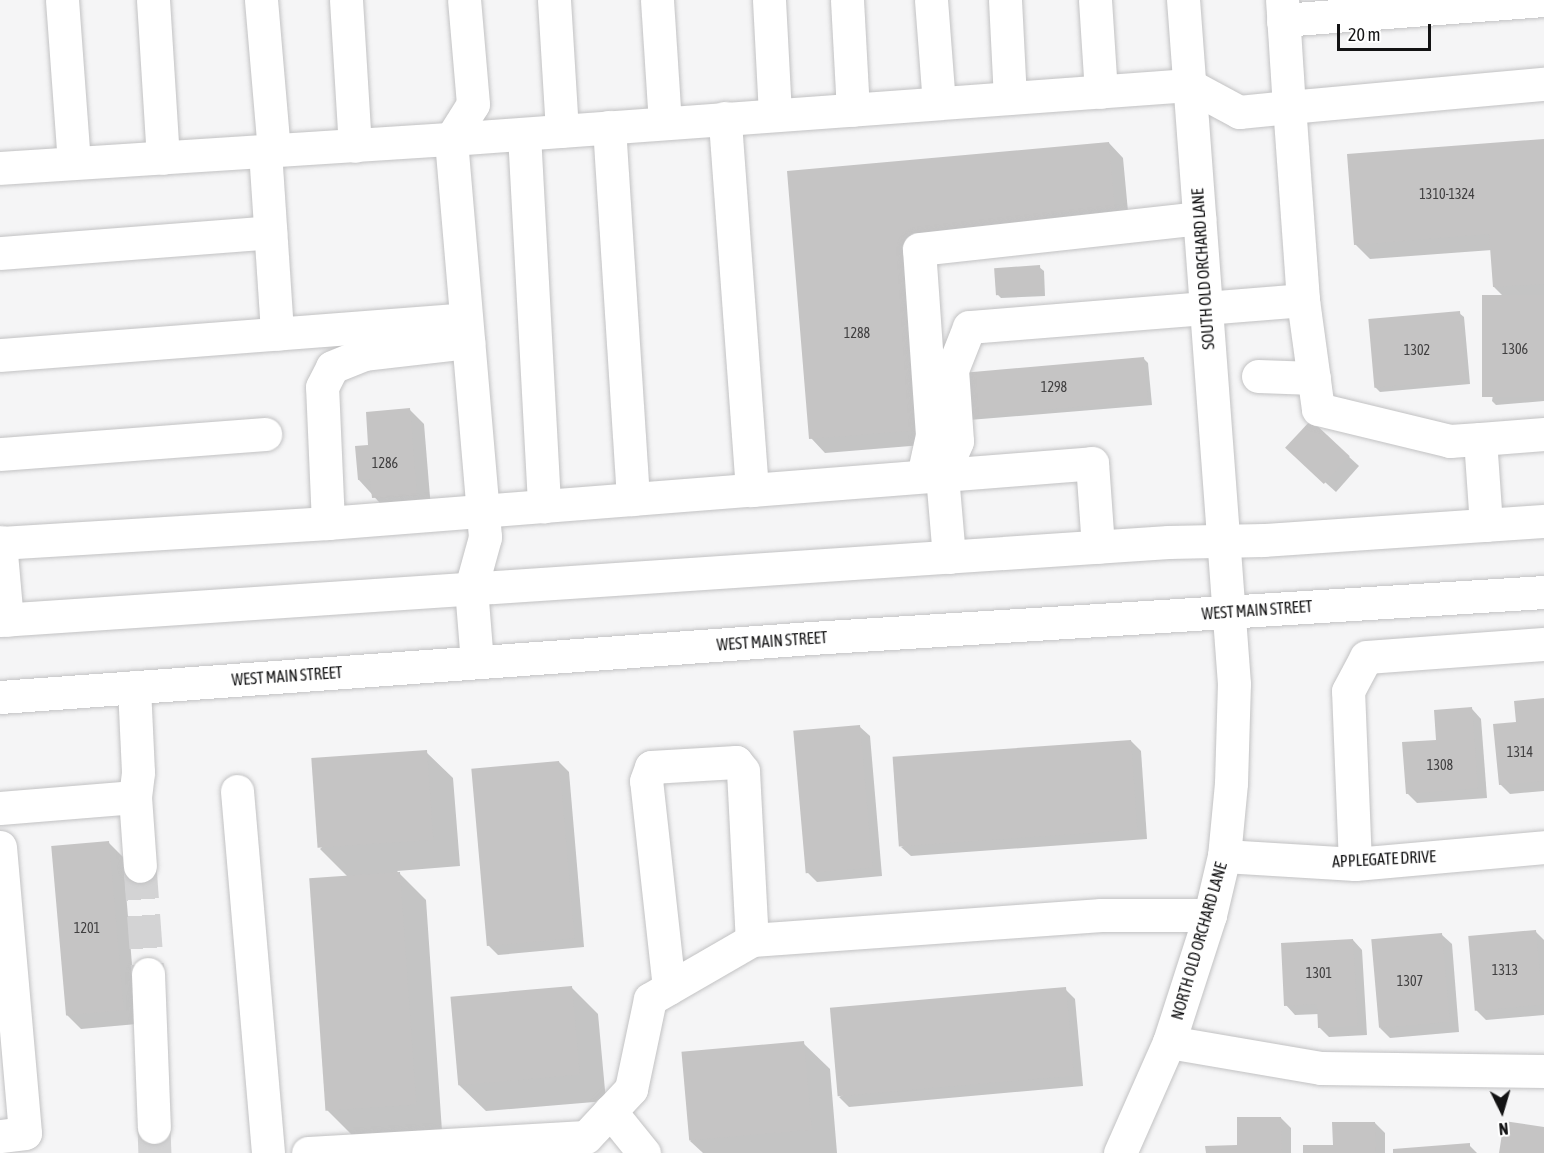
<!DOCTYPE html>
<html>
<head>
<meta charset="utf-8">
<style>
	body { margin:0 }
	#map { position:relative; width:1544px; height:1153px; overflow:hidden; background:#f5f5f6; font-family:"Asap Condensed",sans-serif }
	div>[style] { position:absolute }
	.shadow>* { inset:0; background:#0003 }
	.building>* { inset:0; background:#c5c4c4; transform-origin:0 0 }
	.minor-tunnel>* { height:33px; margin-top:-16.5px; transform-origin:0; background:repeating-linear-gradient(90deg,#d3d3d4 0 33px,transparent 0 49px) }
	.roads { filter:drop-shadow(0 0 2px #c2c2c3) drop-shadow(0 0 2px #c2c2c3) }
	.minor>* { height:33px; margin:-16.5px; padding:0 16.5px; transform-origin:16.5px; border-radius:16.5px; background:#fff }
	.major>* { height:33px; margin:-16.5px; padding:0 16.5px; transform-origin:16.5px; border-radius:16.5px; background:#fff }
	span { translate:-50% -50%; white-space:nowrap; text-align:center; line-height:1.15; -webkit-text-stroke:4.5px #fff; paint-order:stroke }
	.number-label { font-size:14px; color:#403f40 }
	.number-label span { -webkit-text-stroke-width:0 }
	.street-label { font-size:16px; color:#131314 }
	.north { position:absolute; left:1472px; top:1081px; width:60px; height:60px; -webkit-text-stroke:4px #fff; paint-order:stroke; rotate:175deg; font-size:16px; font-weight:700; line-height:24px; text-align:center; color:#131314 }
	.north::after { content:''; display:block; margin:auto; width:21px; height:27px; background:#131314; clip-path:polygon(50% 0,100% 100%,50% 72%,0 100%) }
	.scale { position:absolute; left:1337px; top:24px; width:94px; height:27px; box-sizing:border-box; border:3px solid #131314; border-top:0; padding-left:8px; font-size:18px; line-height:21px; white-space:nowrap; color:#131314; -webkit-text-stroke:4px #fff; paint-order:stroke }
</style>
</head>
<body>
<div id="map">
	<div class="shadow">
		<i style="clip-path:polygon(1544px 141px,1544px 401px,1496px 405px,1492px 401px,1507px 300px,1494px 287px,1492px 250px,1370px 259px,1355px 244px)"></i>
		<i style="clip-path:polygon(1109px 143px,1123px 158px,1129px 222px,919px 250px,935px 444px,825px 453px,811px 438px,789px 172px)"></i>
		<i style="clip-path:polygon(1039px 267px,1044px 271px,1045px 296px,1001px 298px,997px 294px)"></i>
		<i style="clip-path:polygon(1459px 313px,1464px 317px,1470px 384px,1380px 392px,1375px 387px)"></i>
		<i style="clip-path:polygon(1144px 359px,1148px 363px,1152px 405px,969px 420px,964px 416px)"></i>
		<i style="clip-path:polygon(409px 409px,424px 424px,431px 509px,388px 512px,359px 480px,370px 447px)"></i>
		<i style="clip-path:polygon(1311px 422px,1359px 466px,1336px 492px,1297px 457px)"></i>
		<i style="clip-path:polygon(1544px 700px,1544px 791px,1510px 794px,1500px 784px,1517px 723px)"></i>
		<i style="clip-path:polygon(1472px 709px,1481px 719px,1487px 798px,1417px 803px,1407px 793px,1438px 741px)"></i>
		<i style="clip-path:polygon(860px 727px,870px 736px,882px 876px,817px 882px,807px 872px)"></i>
		<i style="clip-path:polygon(1131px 741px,1141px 751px,1147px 839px,911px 856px,901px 847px)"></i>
		<i style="clip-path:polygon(426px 752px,453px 778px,460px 866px,397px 871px,426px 900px,442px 1131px,354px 1137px,327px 1110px,348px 877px,320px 849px)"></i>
		<i style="clip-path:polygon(559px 762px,569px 772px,584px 947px,498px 955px,488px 945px)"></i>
		<i style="clip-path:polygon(108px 842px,123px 857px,137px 1024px,81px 1029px,66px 1014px)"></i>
		<i style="clip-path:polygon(1535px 931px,1544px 940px,1544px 1015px,1486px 1020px,1476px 1010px)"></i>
		<i style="clip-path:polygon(1442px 935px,1452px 944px,1459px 1032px,1390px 1038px,1380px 1028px)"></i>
		<i style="clip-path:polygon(1353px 940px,1362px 950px,1367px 1035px,1329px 1037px,1319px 1027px,1319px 1014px,1295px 1015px,1286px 1005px)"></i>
		<i style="clip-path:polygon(571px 987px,598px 1014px,606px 1101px,486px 1111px,459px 1085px)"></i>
		<i style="clip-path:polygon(1065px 989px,1075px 999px,1083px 1086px,849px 1107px,839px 1097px)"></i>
		<i style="clip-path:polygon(803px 1043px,830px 1069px,837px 1153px,703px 1153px,690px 1141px)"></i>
		<i style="clip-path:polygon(1281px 1118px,1291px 1128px,1291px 1153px,1207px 1153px,1239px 1146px)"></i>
		<i style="clip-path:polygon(1375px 1123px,1385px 1133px,1385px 1153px,1304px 1153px,1334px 1146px)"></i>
		<i style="clip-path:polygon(1469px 1145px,1477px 1153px,1395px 1153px)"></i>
	</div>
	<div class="building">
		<i style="clip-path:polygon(1544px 139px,1544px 284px,1493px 287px,1489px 234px,1354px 245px,1347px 154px)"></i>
		<i style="clip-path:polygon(1109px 142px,1115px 208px,1046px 214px,1047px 224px,905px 236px,921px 430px,809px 439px,787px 171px)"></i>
		<i style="left:1040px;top:265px;width:27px;height:46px;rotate:86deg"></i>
		<i style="left:1544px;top:295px;width:102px;height:62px;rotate:90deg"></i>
		<i style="left:1460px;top:311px;width:69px;height:92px;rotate:85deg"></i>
		<i style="left:1144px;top:357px;width:44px;height:186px;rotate:85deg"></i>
		<i style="clip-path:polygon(410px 408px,417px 495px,372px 498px,370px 479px,358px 480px,355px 446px,368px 445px,366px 412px)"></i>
		<i style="left:1311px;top:420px;width:53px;height:38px;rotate:43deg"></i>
		<i style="clip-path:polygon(1544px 698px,1544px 781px,1499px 785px,1493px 724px,1516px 722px,1514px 701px)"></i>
		<i style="clip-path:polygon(1472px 707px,1478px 788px,1406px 794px,1402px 742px,1436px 740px,1434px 710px)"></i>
		<i style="left:860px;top:725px;width:143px;height:67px;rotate:85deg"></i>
		<i style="left:1131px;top:740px;width:90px;height:239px;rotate:86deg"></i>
		<i style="left:427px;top:750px;width:90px;height:116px;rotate:86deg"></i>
		<i style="left:559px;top:761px;width:178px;height:88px;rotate:85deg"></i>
		<i style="left:109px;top:841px;width:170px;height:58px;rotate:85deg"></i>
		<i style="left:400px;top:872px;width:233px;height:91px;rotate:86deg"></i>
		<i style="left:1536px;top:930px;width:75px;height:68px;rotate:85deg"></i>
		<i style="left:1442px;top:933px;width:89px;height:71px;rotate:85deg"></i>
		<i style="clip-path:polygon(1353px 939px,1358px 1026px,1318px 1028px,1317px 1004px,1284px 1006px,1281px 943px)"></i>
		<i style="left:572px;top:986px;width:89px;height:122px;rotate:85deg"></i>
		<i style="left:1066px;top:987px;width:89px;height:237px;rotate:85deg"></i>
		<i style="left:804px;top:1041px;width:89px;height:123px;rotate:85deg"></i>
		<i style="clip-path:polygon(1237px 1117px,1281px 1117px,1282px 1153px,1206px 1153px,1205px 1146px,1237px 1145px)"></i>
		<i style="clip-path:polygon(1504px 1121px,1544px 1127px,1544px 1153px,1499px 1153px)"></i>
		<i style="clip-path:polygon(1332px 1122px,1375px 1122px,1376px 1153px,1303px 1153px,1303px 1145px,1333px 1145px)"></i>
		<i style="clip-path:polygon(1470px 1143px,1470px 1153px,1393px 1153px,1393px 1149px)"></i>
	</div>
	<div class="minor-tunnel">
		<i style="left:140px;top:866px;width:108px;rotate:85.8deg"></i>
		<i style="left:154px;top:1127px;width:26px;rotate:88deg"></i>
	</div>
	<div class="roads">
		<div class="minor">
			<i style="left:62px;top:0;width:163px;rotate:85.8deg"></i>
			<i style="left:153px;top:0;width:158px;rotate:86.4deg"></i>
			<i style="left:261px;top:0;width:152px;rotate:85.1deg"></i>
			<i style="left:346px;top:0;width:146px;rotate:86.5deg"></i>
			<i style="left:554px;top:0;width:131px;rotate:86.5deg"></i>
			<i style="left:657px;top:0;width:123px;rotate:86.3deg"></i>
			<i style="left:769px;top:0;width:115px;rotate:87deg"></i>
			<i style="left:847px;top:0;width:110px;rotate:86.9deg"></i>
			<i style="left:931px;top:0;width:103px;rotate:85.6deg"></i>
			<i style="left:1005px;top:0;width:98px;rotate:87.1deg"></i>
			<i style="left:1095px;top:0;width:92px;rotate:86.3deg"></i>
			<i style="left:1283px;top:20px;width:262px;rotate:-4.4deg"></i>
			<i style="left:609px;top:127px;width:373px;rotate:86.3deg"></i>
			<i style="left:524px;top:134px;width:373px;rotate:86.9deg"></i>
			<i style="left:265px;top:151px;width:183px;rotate:86.2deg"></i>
			<i style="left:0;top:168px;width:452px;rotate:-3.7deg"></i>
			<i style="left:451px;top:139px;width:41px;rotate:-57.8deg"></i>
			<i style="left:473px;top:104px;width:104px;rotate:-94.9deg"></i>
			<i style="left:0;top:253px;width:271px;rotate:-4.4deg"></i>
			<i style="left:1303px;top:300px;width:110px;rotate:82.2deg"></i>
			<i style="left:1318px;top:409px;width:136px;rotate:13.6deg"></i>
			<i style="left:1450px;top:441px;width:30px;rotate:-4deg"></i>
			<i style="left:0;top:355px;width:467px;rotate:-4.4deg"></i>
			<i style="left:1258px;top:376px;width:56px;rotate:2deg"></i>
			<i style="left:0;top:454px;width:266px;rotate:-4.3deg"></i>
			<i style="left:923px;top:476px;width:42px;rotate:-77.6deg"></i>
			<i style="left:932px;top:435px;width:186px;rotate:-94deg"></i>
			<i style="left:919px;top:249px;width:282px;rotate:-6.3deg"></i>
			<i style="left:752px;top:490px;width:341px;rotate:-4.5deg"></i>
			<i style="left:1092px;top:463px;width:84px;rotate:85.9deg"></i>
			<i style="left:328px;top:523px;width:136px;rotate:-92.5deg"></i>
			<i style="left:322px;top:387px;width:22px;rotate:-63deg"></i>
			<i style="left:332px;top:367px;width:35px;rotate:-22deg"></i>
			<i style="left:364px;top:354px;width:105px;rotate:-6.6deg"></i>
			<i style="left:1486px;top:525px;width:86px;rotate:-94deg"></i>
			<i style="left:1480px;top:439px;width:64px;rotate:-4.5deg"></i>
			<i style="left:0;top:542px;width:78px;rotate:84.9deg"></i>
			<i style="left:0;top:543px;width:329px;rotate:-3.5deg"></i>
			<i style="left:328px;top:523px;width:425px;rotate:-4.5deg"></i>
			<i style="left:752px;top:490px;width:373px;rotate:-94.2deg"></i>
			<i style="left:949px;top:557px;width:82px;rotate:-94.9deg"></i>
			<i style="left:942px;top:475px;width:37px;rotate:-66deg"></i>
			<i style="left:957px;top:441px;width:71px;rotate:-94deg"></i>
			<i style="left:952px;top:370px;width:46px;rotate:-68.4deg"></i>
			<i style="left:969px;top:327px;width:335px;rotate:-4.6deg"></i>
			<i style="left:1303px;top:300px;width:194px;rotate:-94.1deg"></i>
			<i style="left:1289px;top:107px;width:256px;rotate:-5.2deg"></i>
			<i style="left:471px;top:588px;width:53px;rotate:-74.6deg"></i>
			<i style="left:485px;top:537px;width:399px;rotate:-94.9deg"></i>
			<i style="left:451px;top:139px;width:740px;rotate:-4.18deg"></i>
			<i style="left:1189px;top:85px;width:57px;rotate:28.4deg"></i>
			<i style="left:1239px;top:112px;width:50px;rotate:-5.7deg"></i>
			<i style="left:1289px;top:107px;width:107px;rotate:-93.7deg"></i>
			<i style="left:237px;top:791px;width:363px;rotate:85.1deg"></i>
			<i style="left:135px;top:797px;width:69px;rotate:85.9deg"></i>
			<i style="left:0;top:808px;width:135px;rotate:-4.7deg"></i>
			<i style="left:135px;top:797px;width:25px;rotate:-83deg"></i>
			<i style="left:138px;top:772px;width:85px;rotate:-92.7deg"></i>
			<i style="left:0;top:847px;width:287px;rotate:85deg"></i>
			<i style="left:25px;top:1133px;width:25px;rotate:173deg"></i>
			<i style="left:1224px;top:856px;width:131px;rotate:3.5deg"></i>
			<i style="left:1355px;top:864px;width:190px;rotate:-5.1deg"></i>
			<i style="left:1355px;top:864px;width:173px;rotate:-92.3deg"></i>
			<i style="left:1348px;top:691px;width:38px;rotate:-62deg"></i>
			<i style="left:1366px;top:657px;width:178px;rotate:-4.2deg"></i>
			<i style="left:148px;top:974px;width:153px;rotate:87.8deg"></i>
			<i style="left:669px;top:988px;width:208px;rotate:-96.3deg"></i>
			<i style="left:646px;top:781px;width:15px;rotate:-70deg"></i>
			<i style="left:651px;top:767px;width:85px;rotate:-3.4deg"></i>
			<i style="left:736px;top:762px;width:11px;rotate:52deg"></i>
			<i style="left:743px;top:771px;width:169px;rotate:87deg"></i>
			<i style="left:1169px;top:1042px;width:154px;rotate:9.7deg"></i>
			<i style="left:1321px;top:1068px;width:223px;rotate:0.8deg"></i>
			<i style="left:610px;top:1111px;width:54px;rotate:51deg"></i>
			<i style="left:308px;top:1153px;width:278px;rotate:-3.3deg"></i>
			<i style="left:586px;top:1137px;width:66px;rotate:-46.8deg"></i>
			<i style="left:631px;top:1089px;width:92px;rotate:-78.1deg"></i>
			<i style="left:650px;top:999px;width:118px;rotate:-30deg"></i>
			<i style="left:752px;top:940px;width:350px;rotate:-4.1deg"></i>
			<i style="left:1101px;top:915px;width:109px"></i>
			<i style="left:1120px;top:1153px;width:121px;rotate:-66.2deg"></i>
			<i style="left:1169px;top:1042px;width:133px;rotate:-72.1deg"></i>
			<i style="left:1210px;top:915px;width:61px;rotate:-76.7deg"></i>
			<i style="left:1224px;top:856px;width:73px;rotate:-84.5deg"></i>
			<i style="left:1231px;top:783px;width:99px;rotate:-88.3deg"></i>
			<i style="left:1234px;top:684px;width:686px;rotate:-94.26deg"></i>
		</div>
		<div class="major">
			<i style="left:471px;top:588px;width:74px;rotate:85.4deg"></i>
			<i style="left:0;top:620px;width:1171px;rotate:-3.82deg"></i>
			<i style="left:1168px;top:542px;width:96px;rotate:-1.2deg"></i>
			<i style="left:1264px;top:540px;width:281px;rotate:-3.9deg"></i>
			<i style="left:0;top:697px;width:813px;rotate:-4.16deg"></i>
			<i style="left:811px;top:638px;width:734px;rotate:-3.59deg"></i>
		</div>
	</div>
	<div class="number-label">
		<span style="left:1447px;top:194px">1310-1324</span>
		<span style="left:857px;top:333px">1288</span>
		<span style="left:1515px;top:349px">1306</span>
		<span style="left:1417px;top:350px">1302</span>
		<span style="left:1054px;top:387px">1298</span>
		<span style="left:385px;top:463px">1286</span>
		<span style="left:1520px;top:752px">1314</span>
		<span style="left:1440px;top:765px">1308</span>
		<span style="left:87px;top:928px">1201</span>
		<span style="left:1505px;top:970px">1313</span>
		<span style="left:1319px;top:973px">1301</span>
		<span style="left:1410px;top:981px">1307</span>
	</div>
	<div class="street-label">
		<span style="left:1203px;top:269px;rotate:-94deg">SOUTH OLD ORCHARD LANE</span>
		<span style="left:1257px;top:610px;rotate:-4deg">WEST MAIN STREET</span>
		<span style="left:772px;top:641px;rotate:-4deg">WEST MAIN STREET</span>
		<span style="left:287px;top:676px;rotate:-4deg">WEST MAIN STREET</span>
		<span style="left:1384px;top:859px;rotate:-3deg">APPLEGATE DRIVE</span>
		<span style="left:1199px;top:941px;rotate:-74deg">NORTH OLD ORCHARD LANE</span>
	</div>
	<div class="north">N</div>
	<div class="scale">20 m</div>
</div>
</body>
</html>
